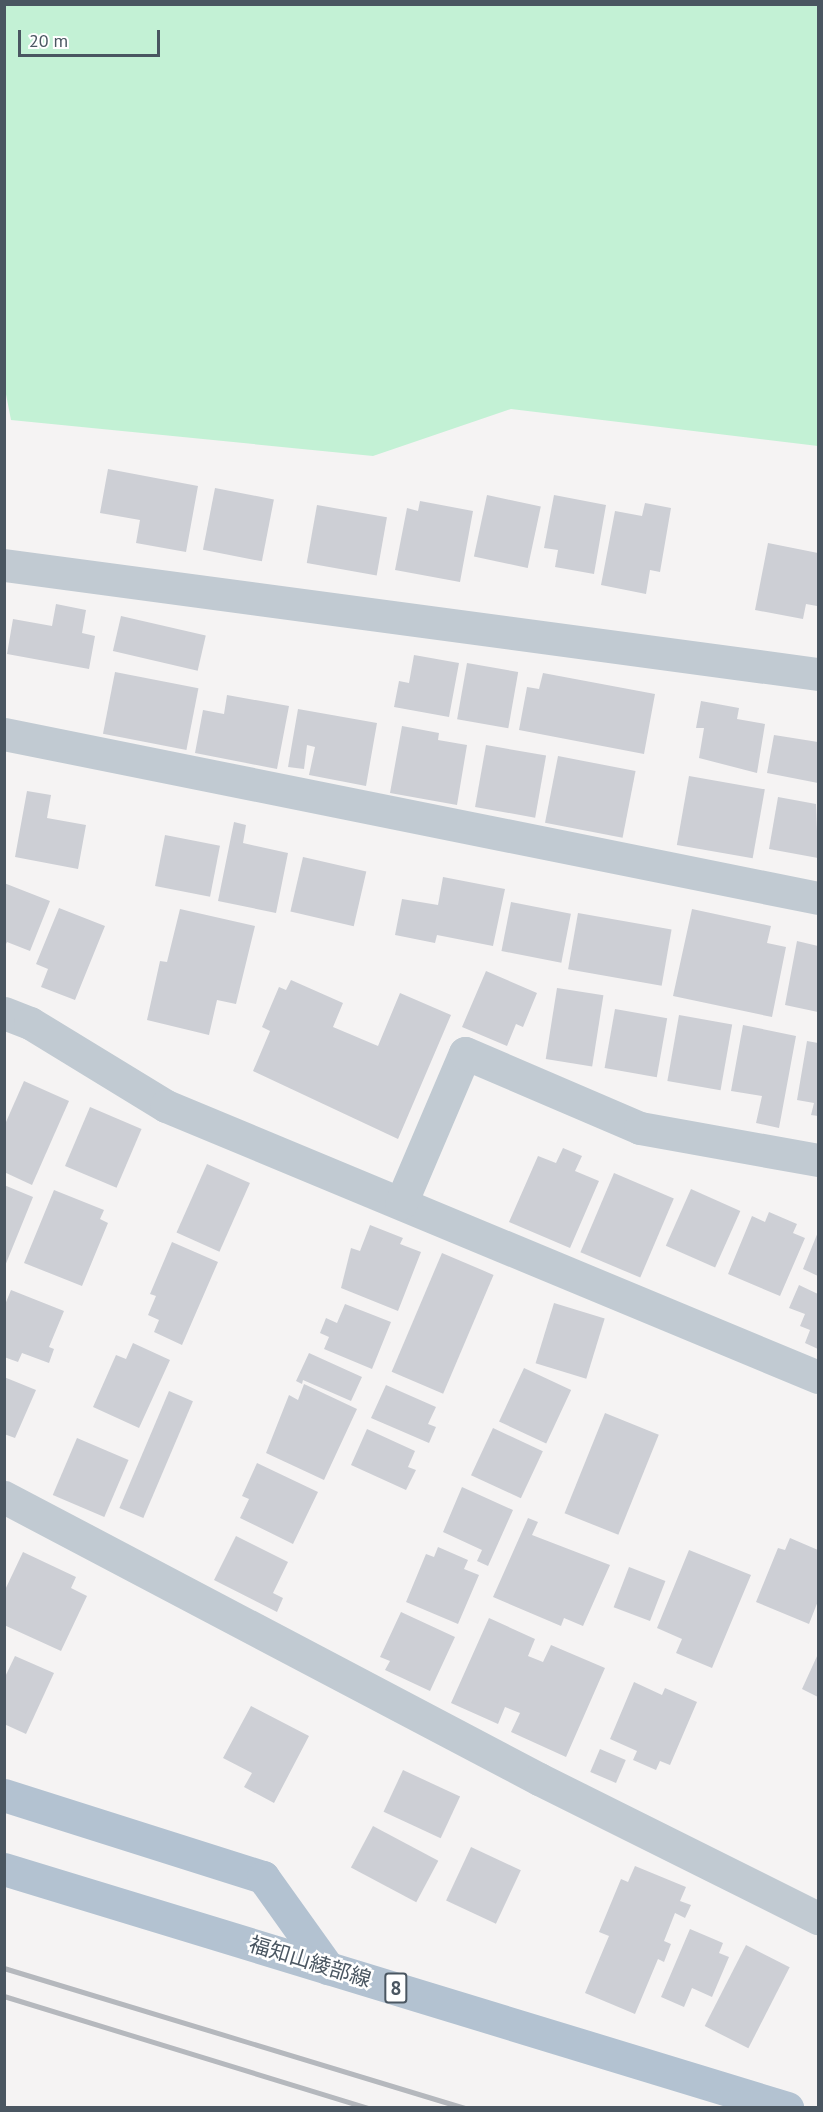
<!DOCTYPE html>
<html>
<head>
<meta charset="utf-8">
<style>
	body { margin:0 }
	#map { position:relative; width:823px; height:2112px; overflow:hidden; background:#f5f3f3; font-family:"PT Sans","Noto Sans JP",sans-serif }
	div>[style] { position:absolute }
	.green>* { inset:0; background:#c3f1d5 }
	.building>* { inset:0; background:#cdcfd5; transform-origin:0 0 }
	.minor>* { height:33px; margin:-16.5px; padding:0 16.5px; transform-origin:16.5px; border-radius:16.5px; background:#c1cad2 }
	.major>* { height:33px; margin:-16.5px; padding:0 16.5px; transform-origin:16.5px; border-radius:16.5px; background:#b3c2d1 }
	.rail>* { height:4.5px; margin:-2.25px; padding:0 2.25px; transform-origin:2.25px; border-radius:2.25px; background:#b5b8bd }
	span { translate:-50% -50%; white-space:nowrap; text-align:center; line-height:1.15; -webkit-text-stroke:5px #fff; paint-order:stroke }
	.shield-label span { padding:2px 4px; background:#fff; border:2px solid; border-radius:4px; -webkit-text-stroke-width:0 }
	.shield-label { font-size:20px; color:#4a5661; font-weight:700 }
	.street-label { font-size:21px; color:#4a5661 }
	.frame { position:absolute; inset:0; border:6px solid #4a5661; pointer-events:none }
	.scale { position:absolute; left:18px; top:30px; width:142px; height:27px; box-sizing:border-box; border:3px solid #4a5661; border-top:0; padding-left:8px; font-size:18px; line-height:21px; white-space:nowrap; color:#4a5661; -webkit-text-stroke:4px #fff; paint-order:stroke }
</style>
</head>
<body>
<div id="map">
	<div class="green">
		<i style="clip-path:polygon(4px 5px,818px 5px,818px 446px,511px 409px,373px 456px,11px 420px,4px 384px)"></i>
	</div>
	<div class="building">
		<i style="clip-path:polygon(108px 469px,198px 486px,186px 552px,136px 543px,140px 520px,100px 513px)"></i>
		<i style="left:215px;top:488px;width:60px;height:63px;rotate:11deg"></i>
		<i style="left:487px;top:495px;width:55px;height:63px;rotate:12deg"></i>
		<i style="clip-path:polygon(554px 495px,606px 505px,594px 574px,555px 567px,558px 550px,544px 548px)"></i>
		<i style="clip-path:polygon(420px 501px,473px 511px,460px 582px,395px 570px,407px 508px,418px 511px)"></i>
		<i style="clip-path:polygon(645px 503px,671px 508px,660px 572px,650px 570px,646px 594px,601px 585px,615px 511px,642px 516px)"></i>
		<i style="left:317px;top:505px;width:71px;height:59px;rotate:10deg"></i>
		<i style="clip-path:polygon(768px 543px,818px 553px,817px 606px,806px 604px,803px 619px,755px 610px)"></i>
		<i style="clip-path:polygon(56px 604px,86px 610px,82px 633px,95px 636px,89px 669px,7px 654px,13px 619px,52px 626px)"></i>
		<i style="left:121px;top:616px;width:87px;height:36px;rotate:13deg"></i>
		<i style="clip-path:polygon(414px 655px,459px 663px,449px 717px,394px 707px,399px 681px,409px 683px)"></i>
		<i style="left:467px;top:663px;width:52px;height:57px;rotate:10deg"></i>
		<i style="left:115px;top:672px;width:85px;height:63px;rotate:11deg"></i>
		<i style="clip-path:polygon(543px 673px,655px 694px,644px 754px,519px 730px,527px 687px,539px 689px)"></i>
		<i style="clip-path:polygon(227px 695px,289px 706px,277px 769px,195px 753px,203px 710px,224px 714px)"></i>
		<i style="clip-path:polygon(701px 701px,739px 708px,737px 719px,765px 724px,757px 773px,699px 758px,704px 728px,696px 728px)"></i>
		<i style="clip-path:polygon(298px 709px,377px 723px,366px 786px,309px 775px,315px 747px,307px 745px,304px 769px,288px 767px)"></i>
		<i style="clip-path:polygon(402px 726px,439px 733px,438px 740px,467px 745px,457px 805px,390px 793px)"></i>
		<i style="clip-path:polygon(774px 735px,818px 742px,818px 783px,767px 773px)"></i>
		<i style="left:486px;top:745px;width:61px;height:63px;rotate:10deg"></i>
		<i style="left:558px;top:756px;width:79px;height:68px;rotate:11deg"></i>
		<i style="left:689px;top:776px;width:77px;height:70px;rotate:10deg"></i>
		<i style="clip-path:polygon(27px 791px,51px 795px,47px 818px,86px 825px,78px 869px,15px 857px)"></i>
		<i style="clip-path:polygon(778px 797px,816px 804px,818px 858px,769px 849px)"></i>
		<i style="clip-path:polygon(234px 822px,246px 825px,243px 843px,288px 853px,276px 913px,218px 901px)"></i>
		<i style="left:165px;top:835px;width:56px;height:52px;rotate:11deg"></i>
		<i style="left:303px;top:857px;width:65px;height:56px;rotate:13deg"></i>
		<i style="clip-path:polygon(443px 877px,505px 889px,493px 946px,437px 935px,435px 943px,395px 935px,402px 899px,438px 905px)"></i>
		<i style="clip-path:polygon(4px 883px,50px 901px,30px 951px,7px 942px,4px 948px)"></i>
		<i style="left:511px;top:902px;width:61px;height:50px;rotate:11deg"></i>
		<i style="clip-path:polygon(59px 908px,105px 926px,75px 1000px,41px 987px,48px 969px,36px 964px)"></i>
		<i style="clip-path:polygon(180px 909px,255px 926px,236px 1004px,217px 1000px,209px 1035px,147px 1020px,160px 961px,167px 962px)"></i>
		<i style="clip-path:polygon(692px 909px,771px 926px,767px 943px,786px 947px,772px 1017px,673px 996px)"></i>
		<i style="left:578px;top:913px;width:95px;height:57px;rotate:10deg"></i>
		<i style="clip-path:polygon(797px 941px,818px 946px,818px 1012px,785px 1005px)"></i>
		<i style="clip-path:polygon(486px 971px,537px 993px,523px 1027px,516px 1024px,507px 1046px,462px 1027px)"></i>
		<i style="clip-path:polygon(291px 980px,343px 1003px,333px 1027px,378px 1046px,400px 993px,451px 1015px,398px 1139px,253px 1071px,270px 1031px,262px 1027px,279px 987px,286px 990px)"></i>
		<i style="left:557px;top:988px;width:47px;height:72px;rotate:9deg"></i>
		<i style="left:615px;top:1009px;width:53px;height:60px;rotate:10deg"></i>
		<i style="left:679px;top:1015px;width:54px;height:67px;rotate:10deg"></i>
		<i style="clip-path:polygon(743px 1025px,796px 1036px,779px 1128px,756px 1123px,762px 1096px,731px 1091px)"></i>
		<i style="clip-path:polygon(807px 1041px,818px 1043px,818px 1116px,811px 1115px,814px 1103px,797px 1100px)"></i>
		<i style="clip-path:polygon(24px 1081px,69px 1101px,32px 1185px,4px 1172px,6px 1122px)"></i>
		<i style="left:90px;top:1107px;width:56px;height:64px;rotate:23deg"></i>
		<i style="clip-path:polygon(563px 1148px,582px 1156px,575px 1171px,599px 1181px,570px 1248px,509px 1222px,538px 1156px,556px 1163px)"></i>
		<i style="left:207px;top:1164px;width:47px;height:75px;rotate:24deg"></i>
		<i style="left:614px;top:1173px;width:65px;height:86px;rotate:23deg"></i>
		<i style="clip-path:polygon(4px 1185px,33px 1197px,5px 1266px,4px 1266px)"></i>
		<i style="left:691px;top:1189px;width:54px;height:62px;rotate:24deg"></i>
		<i style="clip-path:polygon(54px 1190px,104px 1210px,100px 1219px,108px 1223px,82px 1286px,24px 1263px)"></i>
		<i style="clip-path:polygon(769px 1212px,797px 1224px,793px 1233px,805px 1238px,780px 1296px,728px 1274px,752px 1216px,765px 1222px)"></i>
		<i style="clip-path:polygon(370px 1225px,403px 1238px,400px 1244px,421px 1252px,398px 1311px,341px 1288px,351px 1248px,360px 1251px)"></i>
		<i style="clip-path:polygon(818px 1232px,818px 1276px,803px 1269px)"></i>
		<i style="clip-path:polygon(172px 1242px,218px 1262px,182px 1345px,154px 1332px,159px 1320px,148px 1315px,156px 1296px,150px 1294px)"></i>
		<i style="left:442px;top:1253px;width:56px;height:129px;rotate:23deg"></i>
		<i style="clip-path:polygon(799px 1285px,818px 1294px,818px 1349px,805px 1343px,810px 1330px,800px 1326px,805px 1314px,789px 1308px)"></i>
		<i style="clip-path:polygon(11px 1290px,64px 1311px,49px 1347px,54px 1349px,49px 1363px,22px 1353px,18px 1362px,4px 1357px,4px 1307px)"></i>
		<i style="left:554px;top:1303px;width:53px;height:63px;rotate:17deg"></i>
		<i style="clip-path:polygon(345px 1304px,391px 1322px,372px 1369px,324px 1349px,329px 1337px,320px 1333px,326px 1318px,337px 1323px)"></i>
		<i style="clip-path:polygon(133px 1343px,170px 1360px,139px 1428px,93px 1407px,116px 1355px,126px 1359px)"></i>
		<i style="clip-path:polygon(309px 1353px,362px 1377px,351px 1401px,303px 1380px,302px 1384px,296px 1381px)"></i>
		<i style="left:524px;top:1368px;width:52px;height:59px;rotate:25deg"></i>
		<i style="clip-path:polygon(4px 1377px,36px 1390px,15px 1438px,4px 1434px)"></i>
		<i style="clip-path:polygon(304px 1384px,357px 1409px,324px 1480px,266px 1453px,289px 1395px,298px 1400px)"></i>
		<i style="clip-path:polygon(386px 1385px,436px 1407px,428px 1424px,436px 1427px,429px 1443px,371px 1418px)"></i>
		<i style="left:169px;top:1391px;width:26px;height:127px;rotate:23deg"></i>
		<i style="left:605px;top:1413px;width:58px;height:108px;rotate:22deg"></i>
		<i style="left:493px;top:1428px;width:55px;height:52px;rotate:25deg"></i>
		<i style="clip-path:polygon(367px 1429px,415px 1451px,408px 1467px,416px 1470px,406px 1490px,351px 1465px)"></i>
		<i style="left:77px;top:1438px;width:56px;height:62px;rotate:23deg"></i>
		<i style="clip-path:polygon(257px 1463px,318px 1492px,293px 1544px,240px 1518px,249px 1499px,242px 1496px)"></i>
		<i style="clip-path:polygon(462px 1487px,513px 1510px,488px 1566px,477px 1561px,482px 1550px,443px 1532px)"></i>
		<i style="clip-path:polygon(528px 1518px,538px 1522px,532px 1535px,610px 1565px,583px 1626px,564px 1618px,561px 1626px,493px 1597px)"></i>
		<i style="clip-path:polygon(236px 1536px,288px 1562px,273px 1593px,283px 1598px,277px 1612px,214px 1580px)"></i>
		<i style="clip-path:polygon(790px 1538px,818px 1550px,818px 1601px,809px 1624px,756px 1602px,778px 1548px,785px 1550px)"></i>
		<i style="clip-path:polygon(438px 1547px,468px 1560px,464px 1569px,479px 1575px,458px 1624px,406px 1602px,426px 1554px,434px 1557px)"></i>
		<i style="clip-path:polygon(689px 1550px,751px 1575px,712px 1668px,676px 1653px,682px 1639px,657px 1628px)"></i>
		<i style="clip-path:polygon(23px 1552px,76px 1577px,71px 1588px,87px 1596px,61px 1651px,4px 1625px,4px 1592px)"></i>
		<i style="left:629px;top:1567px;width:39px;height:43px;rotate:21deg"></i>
		<i style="clip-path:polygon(401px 1612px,455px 1637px,430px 1691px,385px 1670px,390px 1661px,380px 1657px)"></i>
		<i style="clip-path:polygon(489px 1618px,535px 1639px,528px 1656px,543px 1662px,551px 1645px,605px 1668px,566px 1757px,511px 1732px,520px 1713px,505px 1707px,498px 1724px,451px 1703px)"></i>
		<i style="clip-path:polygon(818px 1654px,818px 1697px,802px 1689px)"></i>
		<i style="clip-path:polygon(15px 1656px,54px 1673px,26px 1734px,4px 1724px,4px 1679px)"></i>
		<i style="clip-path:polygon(634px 1682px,662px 1695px,665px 1688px,697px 1702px,670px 1765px,660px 1761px,656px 1770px,633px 1760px,637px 1751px,610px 1739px)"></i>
		<i style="clip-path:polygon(251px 1706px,309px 1736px,274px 1803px,244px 1787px,252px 1773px,223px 1758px)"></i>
		<i style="left:600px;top:1749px;width:28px;height:25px;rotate:23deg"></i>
		<i style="left:403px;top:1770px;width:63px;height:46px;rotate:25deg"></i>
		<i style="left:373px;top:1826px;width:74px;height:47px;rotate:28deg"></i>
		<i style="left:471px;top:1847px;width:55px;height:59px;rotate:25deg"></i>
		<i style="clip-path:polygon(635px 1866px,686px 1887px,680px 1901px,691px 1905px,685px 1918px,675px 1913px,664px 1941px,671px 1944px,664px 1962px,658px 1959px,635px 2014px,585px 1993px,609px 1936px,599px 1932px,621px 1879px,628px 1882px)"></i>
		<i style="clip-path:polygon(690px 1929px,723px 1943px,719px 1953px,729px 1957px,712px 1997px,692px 1988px,684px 2007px,661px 1997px)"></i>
		<i style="left:746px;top:1945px;width:49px;height:91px;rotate:27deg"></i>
	</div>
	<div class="minor">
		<i style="left:4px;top:565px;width:821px;rotate:7.63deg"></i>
		<i style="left:4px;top:734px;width:830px;rotate:11.39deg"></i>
		<i style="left:4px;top:1013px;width:28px;rotate:21deg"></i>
		<i style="left:30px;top:1023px;width:159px;rotate:31.4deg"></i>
		<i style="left:166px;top:1106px;width:706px;rotate:22.57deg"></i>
		<i style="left:401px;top:1203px;width:163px;rotate:-66.9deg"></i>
		<i style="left:465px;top:1053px;width:190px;rotate:23.2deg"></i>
		<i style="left:640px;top:1128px;width:181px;rotate:10.2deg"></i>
		<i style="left:4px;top:1497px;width:605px;rotate:27.79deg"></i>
		<i style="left:539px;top:1779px;width:312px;rotate:26.5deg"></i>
	</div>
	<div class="major">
		<i style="left:4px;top:1795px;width:272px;rotate:17.6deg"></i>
		<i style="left:263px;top:1877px;width:112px;rotate:54.5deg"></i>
		<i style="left:4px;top:1869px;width:819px;rotate:16.97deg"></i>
	</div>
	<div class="rail">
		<i style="left:4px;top:1968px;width:482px;rotate:16.9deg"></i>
		<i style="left:4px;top:1996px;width:381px;rotate:17.1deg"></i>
	</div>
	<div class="shield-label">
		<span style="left:396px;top:1988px">8</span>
	</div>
	<div class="street-label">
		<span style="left:310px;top:1962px;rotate:17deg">福知山綾部線</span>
	</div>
	<div class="frame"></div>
	<div class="scale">20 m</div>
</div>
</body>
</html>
